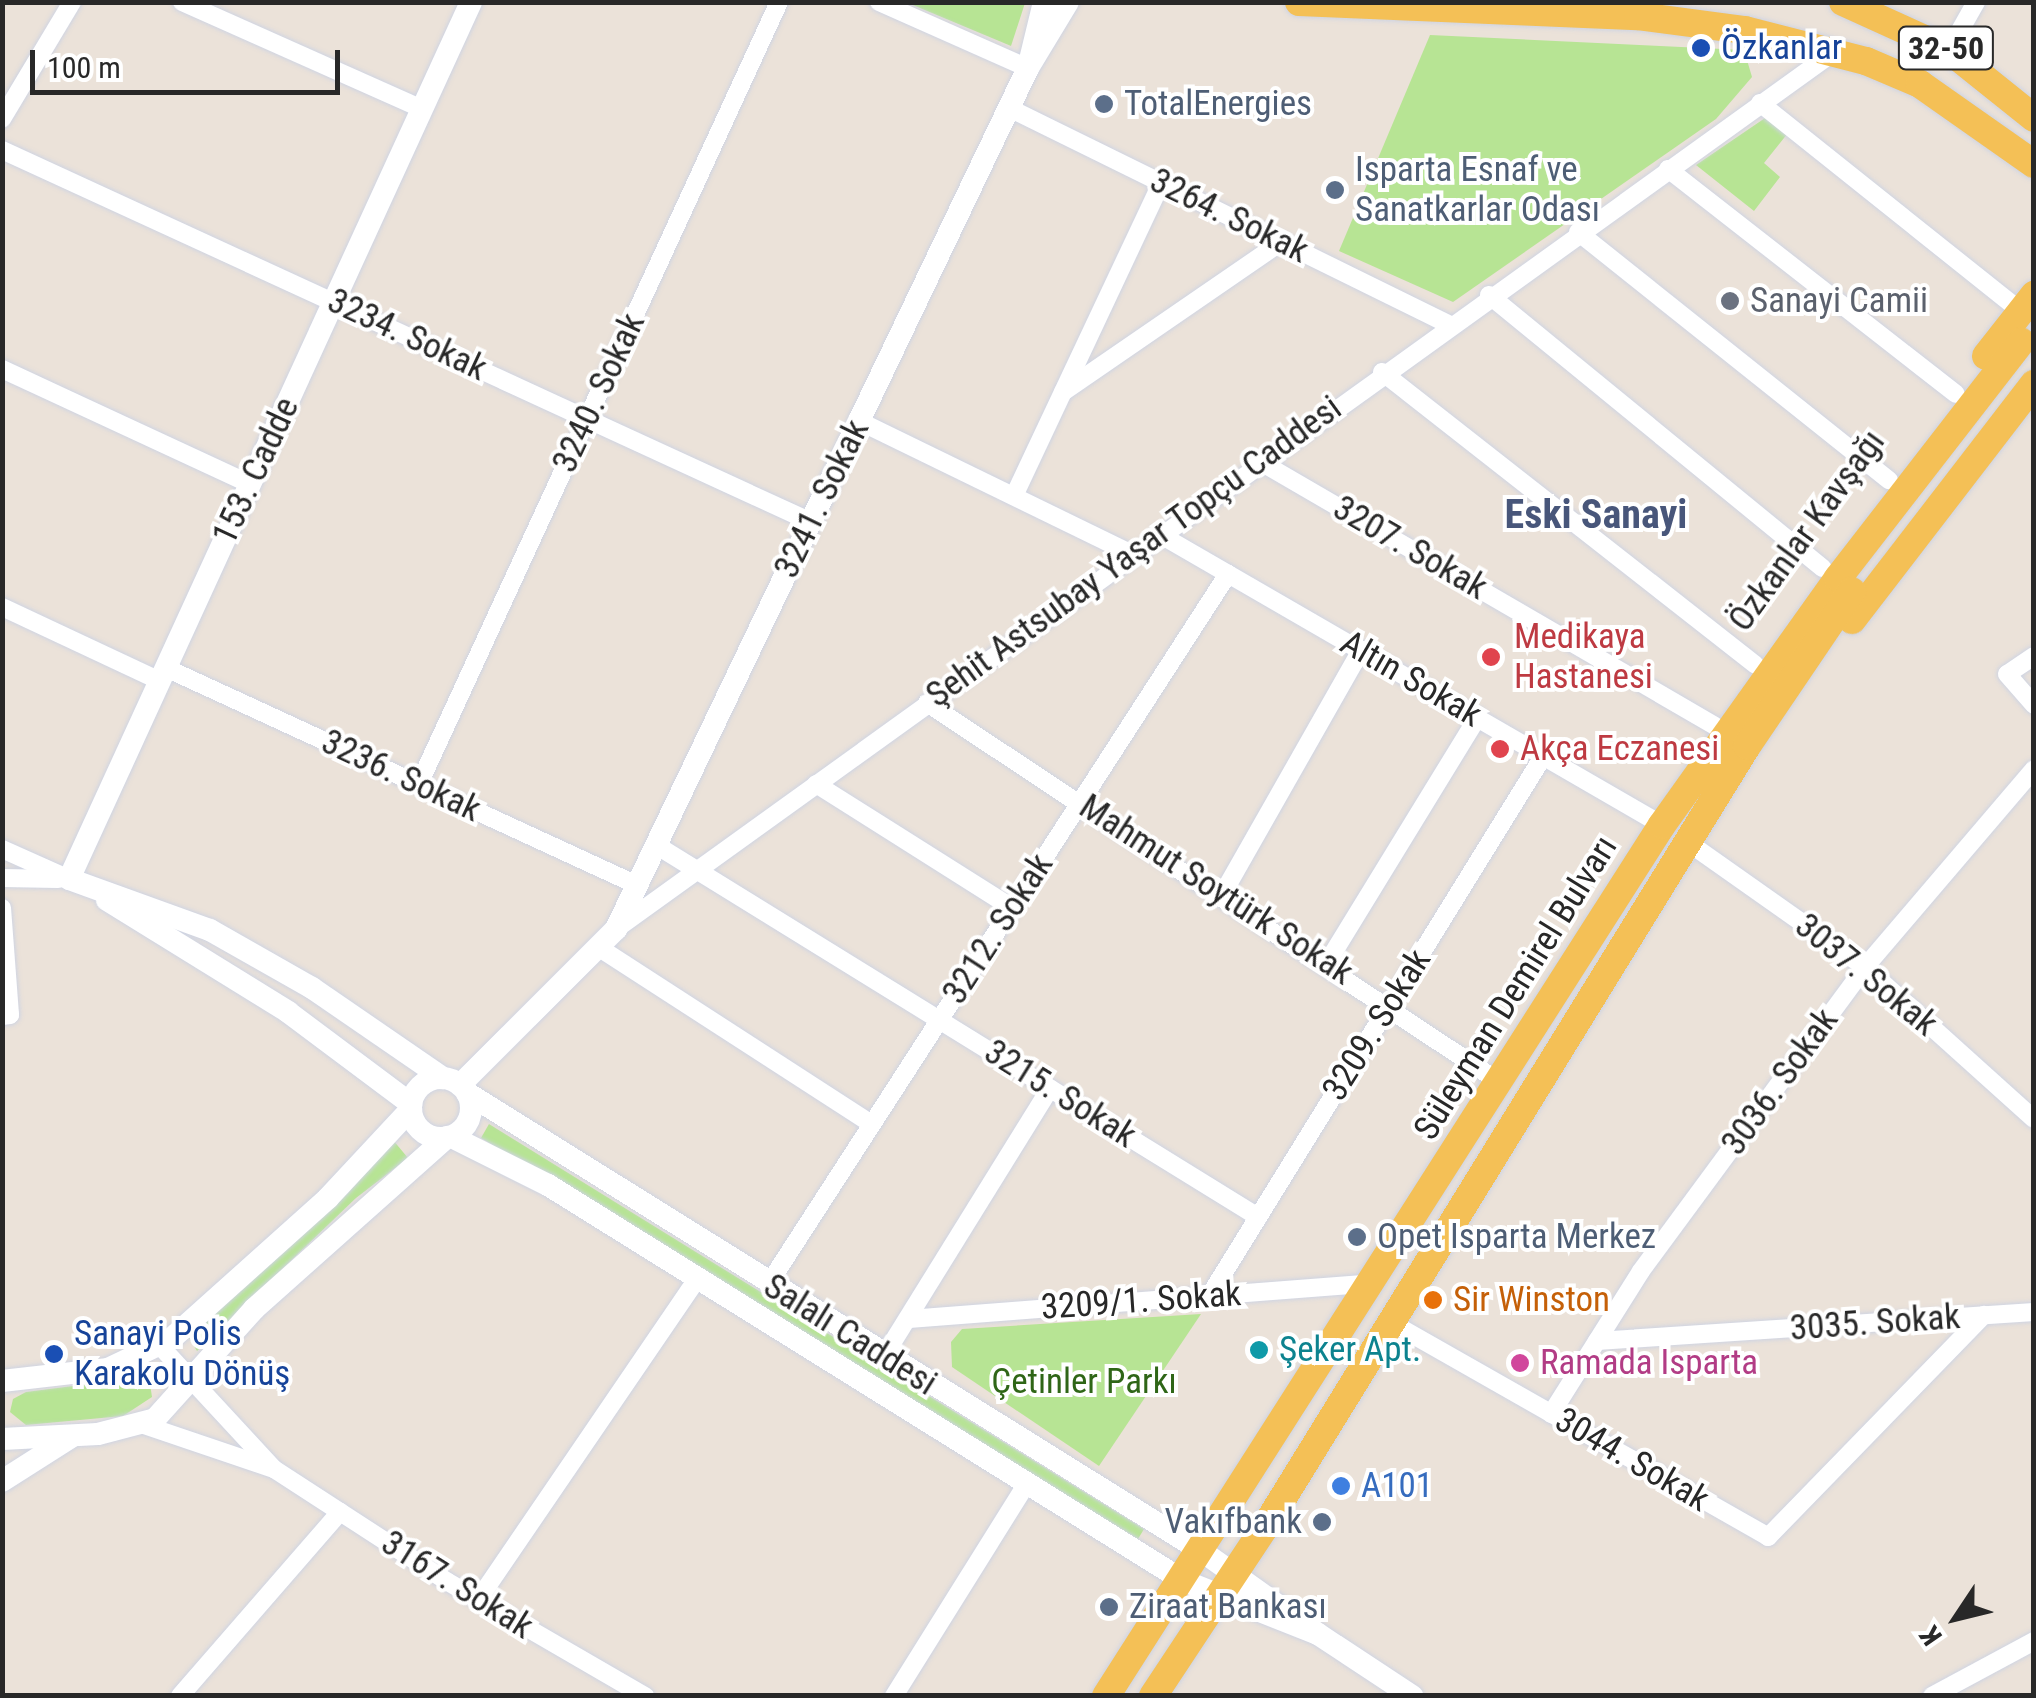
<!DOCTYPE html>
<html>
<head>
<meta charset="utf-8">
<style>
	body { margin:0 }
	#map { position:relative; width:2036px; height:1698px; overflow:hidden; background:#ebe2d9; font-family:"Roboto Condensed",sans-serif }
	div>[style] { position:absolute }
	.green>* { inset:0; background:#b7e494 }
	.roads { filter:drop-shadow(0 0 2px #cfd4e2) drop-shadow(0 0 2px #cfd4e2) }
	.minor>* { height:18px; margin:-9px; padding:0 9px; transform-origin:9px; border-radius:9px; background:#fff }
	.tertiary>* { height:22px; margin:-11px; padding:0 11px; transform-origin:11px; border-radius:11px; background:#fff }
	.tertiary>.ring { margin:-11px; padding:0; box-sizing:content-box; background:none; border:22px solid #fff; border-radius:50% }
	.primary>* { height:28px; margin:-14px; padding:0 14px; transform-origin:14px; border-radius:14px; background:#f4c056 }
	.dots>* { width:28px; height:28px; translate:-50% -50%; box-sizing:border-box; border:5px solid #fff; border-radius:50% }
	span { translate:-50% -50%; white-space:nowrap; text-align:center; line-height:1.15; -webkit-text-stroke:8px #fff; paint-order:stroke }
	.shield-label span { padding:2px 8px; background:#fff; border:2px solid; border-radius:8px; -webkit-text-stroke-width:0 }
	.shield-label { font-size:32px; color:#282828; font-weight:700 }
	.transit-label { font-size:35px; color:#164399 }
	.left { translate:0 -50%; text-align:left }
	.service-label { font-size:35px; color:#4e5e75 }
	.right { translate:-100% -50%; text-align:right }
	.street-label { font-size:35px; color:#282828 }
	.worship-label { font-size:35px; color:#5b616d }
	.health-label { font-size:35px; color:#be3a42 }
	.food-label { font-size:35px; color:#c56008 }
	.culture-label { font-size:35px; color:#0d838f }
	.hotel-label { font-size:35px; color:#b23c85 }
	.park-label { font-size:35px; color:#2f6617 }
	.shop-label { font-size:35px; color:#366cbe }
	.quarter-label { font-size:40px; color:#48567a; font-weight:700 }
	.frame { position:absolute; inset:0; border:5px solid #282828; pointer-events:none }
	.north { position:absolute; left:1906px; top:1568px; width:100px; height:100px; -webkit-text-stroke:8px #fff; paint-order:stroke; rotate:235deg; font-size:28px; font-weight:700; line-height:40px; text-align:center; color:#282828 }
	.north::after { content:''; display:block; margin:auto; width:35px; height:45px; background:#282828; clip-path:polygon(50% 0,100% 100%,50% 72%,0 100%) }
	.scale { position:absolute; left:30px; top:50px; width:310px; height:45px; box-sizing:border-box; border:5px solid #282828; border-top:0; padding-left:12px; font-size:30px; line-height:35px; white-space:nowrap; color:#282828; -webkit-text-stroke:8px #fff; paint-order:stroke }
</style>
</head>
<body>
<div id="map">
	<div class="green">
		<i style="clip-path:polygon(908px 3px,1025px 3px,1011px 46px)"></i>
		<i style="clip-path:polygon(1430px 35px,1744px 50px,1752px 77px,1716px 119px,1453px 302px,1339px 251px)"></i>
		<i style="clip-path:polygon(1768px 116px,1788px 133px,1764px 163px,1780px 177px,1754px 211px,1696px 165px)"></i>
		<i style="clip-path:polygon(489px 1124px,1144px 1529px,1138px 1539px,481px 1138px)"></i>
		<i style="clip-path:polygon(393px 1140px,408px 1158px,356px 1198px,197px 1351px,189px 1338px,348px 1193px)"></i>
		<i style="clip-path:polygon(1201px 1314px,1099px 1466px,952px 1367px,951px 1342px,962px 1329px)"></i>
		<i style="clip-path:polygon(135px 1378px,150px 1384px,152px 1397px,123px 1416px,26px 1425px,10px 1412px,13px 1399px,26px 1392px)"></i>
	</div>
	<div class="roads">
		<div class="minor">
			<i style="left:182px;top:2px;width:263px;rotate:24deg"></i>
			<i style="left:879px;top:2px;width:163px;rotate:23.9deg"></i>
			<i style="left:1949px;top:50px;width:55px;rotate:-60.6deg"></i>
			<i style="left:1760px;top:103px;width:334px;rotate:38.6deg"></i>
			<i style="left:1009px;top:108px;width:489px;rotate:26.2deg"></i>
			<i style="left:2px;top:119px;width:136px;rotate:-59.1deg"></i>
			<i style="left:2px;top:150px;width:890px;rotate:24.69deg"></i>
			<i style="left:1668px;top:169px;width:365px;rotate:38deg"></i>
			<i style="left:1578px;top:232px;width:398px;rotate:38.6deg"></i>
			<i style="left:1489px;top:295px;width:431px;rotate:39.3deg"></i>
			<i style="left:2px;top:369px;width:273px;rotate:24.9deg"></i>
			<i style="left:1382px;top:372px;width:474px;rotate:38.1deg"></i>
			<i style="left:1063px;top:392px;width:265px;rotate:-34.5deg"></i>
			<i style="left:859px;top:421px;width:304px;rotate:26deg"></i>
			<i style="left:1259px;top:461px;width:527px;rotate:30.16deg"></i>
			<i style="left:1014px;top:496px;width:346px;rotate:-64.8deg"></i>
			<i style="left:1159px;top:534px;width:581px;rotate:30.05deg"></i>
			<i style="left:2px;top:607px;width:174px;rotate:25.1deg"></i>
			<i style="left:2034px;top:656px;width:32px;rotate:146deg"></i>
			<i style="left:2007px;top:674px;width:41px;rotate:48.9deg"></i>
			<i style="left:166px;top:668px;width:519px;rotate:24.74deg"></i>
			<i style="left:927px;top:703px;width:688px;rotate:33.51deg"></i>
			<i style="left:419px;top:784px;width:861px;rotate:-65.28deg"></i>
			<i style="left:816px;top:784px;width:232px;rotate:32.3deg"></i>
			<i style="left:1689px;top:843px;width:215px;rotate:35.2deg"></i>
			<i style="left:1865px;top:967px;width:227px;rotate:42deg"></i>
			<i style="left:656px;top:845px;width:708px;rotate:31.71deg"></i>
			<i style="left:2px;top:849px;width:73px;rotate:24.1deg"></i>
			<i style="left:2px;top:878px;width:56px;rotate:1deg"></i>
			<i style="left:1222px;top:895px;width:282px;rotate:-60.4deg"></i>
			<i style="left:2px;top:908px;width:107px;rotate:85.7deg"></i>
			<i style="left:10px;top:1015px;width:8px;rotate:173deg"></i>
			<i style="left:616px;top:929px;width:1501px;rotate:-35.76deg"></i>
			<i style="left:598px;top:947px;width:326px;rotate:32.9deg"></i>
			<i style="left:1327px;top:963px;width:289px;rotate:-58.5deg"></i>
			<i style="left:768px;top:1285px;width:847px;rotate:-57.1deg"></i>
			<i style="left:1210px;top:1295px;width:635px;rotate:-58.26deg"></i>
			<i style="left:908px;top:1319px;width:467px;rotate:-4.4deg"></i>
			<i style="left:1392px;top:1323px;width:433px;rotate:29.6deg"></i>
			<i style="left:1768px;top:1537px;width:310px;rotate:-45.8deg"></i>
			<i style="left:1597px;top:1341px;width:438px;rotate:-3.8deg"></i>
			<i style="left:884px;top:1356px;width:315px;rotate:-58.2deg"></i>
			<i style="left:1551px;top:1414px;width:169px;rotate:-57.8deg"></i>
			<i style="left:1641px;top:1271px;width:378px;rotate:-53.6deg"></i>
			<i style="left:1865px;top:967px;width:260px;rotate:-49.5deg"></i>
			<i style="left:144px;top:1425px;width:137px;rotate:18.7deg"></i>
			<i style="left:274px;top:1469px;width:168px;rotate:-132.8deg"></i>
			<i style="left:274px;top:1469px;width:207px;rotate:33deg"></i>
			<i style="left:448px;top:1582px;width:228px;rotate:30.1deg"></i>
			<i style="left:478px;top:1600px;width:390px;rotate:-55.7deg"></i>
			<i style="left:180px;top:1696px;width:244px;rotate:-49deg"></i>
			<i style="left:894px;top:1696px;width:251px;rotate:-58deg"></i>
			<i style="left:1932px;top:1696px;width:116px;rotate:-28.3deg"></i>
		</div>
		<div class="tertiary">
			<i style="left:1044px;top:2px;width:68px;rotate:103.6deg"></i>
			<i style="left:1028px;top:68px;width:77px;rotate:-58.8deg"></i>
			<i style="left:69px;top:879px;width:965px;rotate:-65.37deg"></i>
			<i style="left:69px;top:879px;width:150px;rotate:19.9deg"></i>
			<i style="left:210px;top:930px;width:117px;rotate:29.6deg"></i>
			<i style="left:312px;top:988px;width:159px;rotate:34.5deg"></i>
			<i style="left:107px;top:900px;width:213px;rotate:31.7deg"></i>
			<i style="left:288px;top:1012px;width:154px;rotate:36.8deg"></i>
			<i class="ring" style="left:411px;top:1078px;width:38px;height:38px"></i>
			<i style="left:460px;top:1085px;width:221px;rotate:-45deg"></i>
			<i style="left:616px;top:929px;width:954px;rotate:-64.43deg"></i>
			<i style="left:452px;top:1137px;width:107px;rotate:26.6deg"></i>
			<i style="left:548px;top:1185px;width:749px;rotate:31.91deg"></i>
			<i style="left:1184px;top:1581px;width:144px;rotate:21.6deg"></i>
			<i style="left:1318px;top:1634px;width:141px;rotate:-144.5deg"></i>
			<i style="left:1203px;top:1552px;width:867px;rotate:-148.05deg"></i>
			<i style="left:2px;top:1381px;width:107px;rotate:-6.5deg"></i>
			<i style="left:108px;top:1369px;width:70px;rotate:-25.5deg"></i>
			<i style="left:171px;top:1339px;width:211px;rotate:-41.9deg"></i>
			<i style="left:328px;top:1198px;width:122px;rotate:-47deg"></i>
			<i style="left:2px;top:1439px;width:96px;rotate:-3deg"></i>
			<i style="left:98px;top:1434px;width:59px;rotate:-14.7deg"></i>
			<i style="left:155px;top:1419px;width:148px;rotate:-48deg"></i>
			<i style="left:254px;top:1309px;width:259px;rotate:-41.7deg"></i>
			<i style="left:2px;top:1481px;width:82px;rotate:-32.5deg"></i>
			<i style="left:1318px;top:1634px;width:113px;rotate:33.4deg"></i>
		</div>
		<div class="primary">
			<i style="left:1299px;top:2px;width:339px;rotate:2.4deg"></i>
			<i style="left:1638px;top:16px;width:108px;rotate:7.5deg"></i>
			<i style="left:1745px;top:30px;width:125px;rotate:14.4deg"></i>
			<i style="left:1866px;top:61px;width:59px;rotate:23.1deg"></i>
			<i style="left:1920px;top:84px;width:139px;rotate:35.1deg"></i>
			<i style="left:1843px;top:2px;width:116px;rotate:24.4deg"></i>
			<i style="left:1949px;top:50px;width:109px;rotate:38.7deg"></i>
			<i style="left:1986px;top:356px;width:78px;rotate:-51.8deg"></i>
			<i style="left:1852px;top:620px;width:298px;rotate:-52.4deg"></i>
			<i style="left:1106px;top:1696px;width:1033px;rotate:-57.45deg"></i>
			<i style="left:1662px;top:825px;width:303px;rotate:-54.5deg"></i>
			<i style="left:1838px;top:578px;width:299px;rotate:-52.2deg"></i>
			<i style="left:1153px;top:1696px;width:203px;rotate:-56.5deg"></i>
			<i style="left:1265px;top:1527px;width:918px;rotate:-58.32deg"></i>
			<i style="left:1747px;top:746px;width:187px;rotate:-55.9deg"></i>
		</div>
	</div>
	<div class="dots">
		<i style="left:1701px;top:48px;background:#1a4fb4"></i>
		<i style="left:1104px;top:104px;background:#5c6f8a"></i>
		<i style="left:1335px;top:190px;background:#5c6f8a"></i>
		<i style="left:1730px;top:301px;background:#6b7280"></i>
		<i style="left:1491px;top:657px;background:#e0444e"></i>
		<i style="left:1500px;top:749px;background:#e0444e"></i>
		<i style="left:1357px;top:1237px;background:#5c6f8a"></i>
		<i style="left:1433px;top:1300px;background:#e8710a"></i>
		<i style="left:1259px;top:1350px;background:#0f9aa8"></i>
		<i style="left:54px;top:1354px;background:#1a4fb4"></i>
		<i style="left:1520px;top:1363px;background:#d1479c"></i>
		<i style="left:1341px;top:1486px;background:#3f7fe0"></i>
		<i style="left:1322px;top:1522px;background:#5c6f8a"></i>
		<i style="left:1109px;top:1607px;background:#5c6f8a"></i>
	</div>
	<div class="shield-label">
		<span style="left:1946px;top:48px">32-50</span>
	</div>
	<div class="transit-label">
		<span class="left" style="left:1721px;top:48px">Özkanlar</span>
		<span class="left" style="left:74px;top:1354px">Sanayi Polis<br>Karakolu Dönüş</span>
	</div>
	<div class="service-label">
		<span class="left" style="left:1124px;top:104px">TotalEnergies</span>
		<span class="left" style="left:1355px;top:190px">Isparta Esnaf ve<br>Sanatkarlar Odası</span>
		<span class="left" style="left:1377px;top:1237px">Opet Isparta Merkez</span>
		<span class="right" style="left:1302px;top:1522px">Vakıfbank</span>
		<span class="left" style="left:1129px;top:1607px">Ziraat Bankası</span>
	</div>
	<div class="street-label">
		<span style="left:1229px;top:216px;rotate:26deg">3264. Sokak</span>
		<span style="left:407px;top:335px;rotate:25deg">3234. Sokak</span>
		<span style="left:599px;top:393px;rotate:-65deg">3240. Sokak</span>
		<span style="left:256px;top:471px;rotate:-65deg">153. Cadde</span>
		<span style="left:822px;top:499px;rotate:-64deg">3241. Sokak</span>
		<span style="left:1807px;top:531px;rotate:-54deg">Özkanlar Kavşağı</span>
		<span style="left:1410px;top:548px;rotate:30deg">3207. Sokak</span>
		<span style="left:1134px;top:552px;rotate:-36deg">Şehit Astsubay Yaşar Topçu Caddesi</span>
		<span style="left:1411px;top:679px;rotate:30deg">Altın Sokak</span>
		<span style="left:401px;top:776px;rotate:25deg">3236. Sokak</span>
		<span style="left:1216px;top:890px;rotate:33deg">Mahmut Soytürk Sokak</span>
		<span style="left:998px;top:929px;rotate:-57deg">3212. Sokak</span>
		<span style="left:1866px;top:975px;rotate:39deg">3037. Sokak</span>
		<span style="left:1516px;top:988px;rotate:-58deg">Süleyman Demirel Bulvarı</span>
		<span style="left:1377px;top:1025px;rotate:-58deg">3209. Sokak</span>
		<span style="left:1780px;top:1082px;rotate:-54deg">3036. Sokak</span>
		<span style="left:1060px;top:1094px;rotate:32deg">3215. Sokak</span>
		<span style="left:1141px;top:1301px;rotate:-4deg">3209/1. Sokak</span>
		<span style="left:1875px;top:1323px;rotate:-4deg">3035. Sokak</span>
		<span style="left:850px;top:1335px;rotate:32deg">Salalı Caddesi</span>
		<span style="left:1632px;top:1460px;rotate:30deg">3044. Sokak</span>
		<span style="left:457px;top:1585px;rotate:32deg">3167. Sokak</span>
	</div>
	<div class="worship-label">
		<span class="left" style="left:1750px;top:301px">Sanayi Camii</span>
	</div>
	<div class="health-label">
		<span class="left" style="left:1514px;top:657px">Medikaya<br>Hastanesi</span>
		<span class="left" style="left:1520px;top:749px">Akça Eczanesi</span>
	</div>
	<div class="food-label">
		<span class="left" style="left:1453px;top:1300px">Sir Winston</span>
	</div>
	<div class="culture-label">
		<span class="left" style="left:1279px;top:1350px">Şeker Apt.</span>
	</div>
	<div class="hotel-label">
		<span class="left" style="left:1540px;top:1363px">Ramada Isparta</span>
	</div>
	<div class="park-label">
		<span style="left:1084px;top:1382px">Çetinler Parkı</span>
	</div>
	<div class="shop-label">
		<span class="left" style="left:1361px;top:1486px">A101</span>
	</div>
	<div class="quarter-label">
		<span style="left:1596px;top:515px">Eski Sanayi</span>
	</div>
	<div class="frame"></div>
	<div class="north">K</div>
	<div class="scale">100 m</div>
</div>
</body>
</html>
